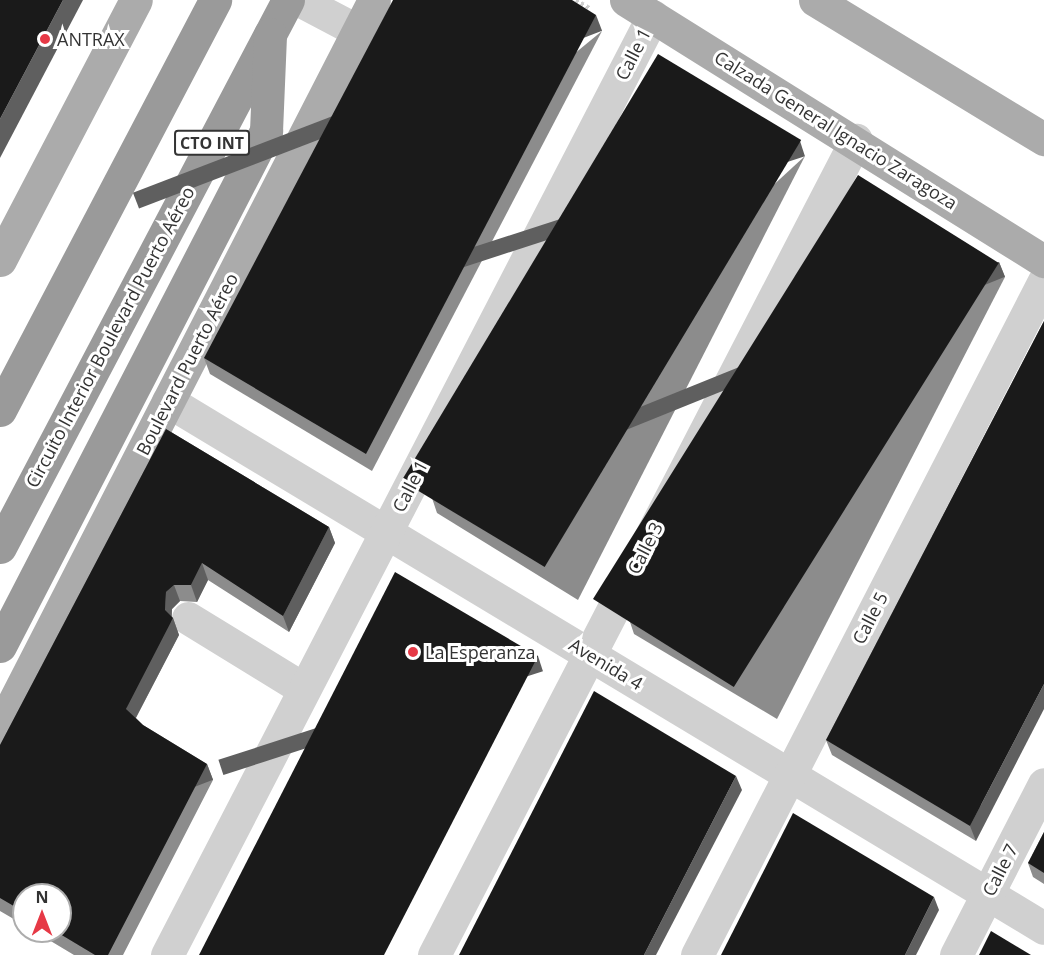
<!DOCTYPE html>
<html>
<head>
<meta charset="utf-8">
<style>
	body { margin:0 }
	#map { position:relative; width:1044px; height:955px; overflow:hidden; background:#fff; font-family:"Open Sans",sans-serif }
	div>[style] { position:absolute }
	.path>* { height:4px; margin-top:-2px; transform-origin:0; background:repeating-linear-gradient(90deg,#cdcdcd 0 3px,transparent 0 6px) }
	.minor>* { height:33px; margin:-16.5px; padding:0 16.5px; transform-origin:16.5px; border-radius:16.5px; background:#d0d0d0 }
	.major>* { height:33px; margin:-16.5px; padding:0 16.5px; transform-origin:16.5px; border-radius:16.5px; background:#ababab }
	.highway>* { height:33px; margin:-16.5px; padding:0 16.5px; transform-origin:16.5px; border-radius:16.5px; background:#9a9a9a }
	.wall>* { inset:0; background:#8c8c8c }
	.shaded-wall>* { inset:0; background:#5f5f5f; transform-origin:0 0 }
	.building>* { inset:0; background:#1a1a1a; transform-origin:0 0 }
	.dots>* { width:16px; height:16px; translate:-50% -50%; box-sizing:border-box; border:3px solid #fff; border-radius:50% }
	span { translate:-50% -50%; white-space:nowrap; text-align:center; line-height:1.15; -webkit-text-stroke:6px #fff; paint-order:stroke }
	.shield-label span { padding:2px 4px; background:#fff; border:2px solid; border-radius:4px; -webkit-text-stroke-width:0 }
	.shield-label { font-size:16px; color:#333; font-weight:700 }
	.poi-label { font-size:18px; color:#333 }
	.left { translate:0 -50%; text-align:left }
	.street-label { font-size:18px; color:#333 }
	.north { position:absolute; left:12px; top:883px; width:60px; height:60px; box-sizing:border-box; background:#fff; border:2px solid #adadad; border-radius:50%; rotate:0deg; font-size:16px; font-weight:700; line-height:24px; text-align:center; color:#333 }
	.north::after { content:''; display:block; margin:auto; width:21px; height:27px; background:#e63946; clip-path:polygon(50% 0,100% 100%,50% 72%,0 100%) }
</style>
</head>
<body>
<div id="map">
	<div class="path">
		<i style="left:576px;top:0;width:17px;rotate:31deg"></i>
	</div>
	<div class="minor">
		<i style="left:299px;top:0;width:67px;rotate:27.7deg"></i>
		<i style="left:168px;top:401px;width:1022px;rotate:31.03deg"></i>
		<i style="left:188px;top:618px;width:136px;rotate:31.5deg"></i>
		<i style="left:167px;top:955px;width:1057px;rotate:-62.64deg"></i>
		<i style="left:434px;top:955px;width:918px;rotate:-62.63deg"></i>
		<i style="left:697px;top:955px;width:758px;rotate:-62.76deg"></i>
		<i style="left:956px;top:955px;width:192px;rotate:-62.8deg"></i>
	</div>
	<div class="major">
		<i style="left:626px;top:0;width:493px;rotate:32deg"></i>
		<i style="left:815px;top:0;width:268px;rotate:31.3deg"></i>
		<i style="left:0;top:260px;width:293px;rotate:-62.4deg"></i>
		<i style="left:0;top:729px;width:819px;rotate:-62.84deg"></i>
	</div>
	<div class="highway">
		<i style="left:0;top:410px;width:463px;rotate:-62.3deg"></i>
		<i style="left:0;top:547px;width:618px;rotate:-62.23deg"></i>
		<i style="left:0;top:646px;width:580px;rotate:-62.68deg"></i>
		<i style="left:266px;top:131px;width:97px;rotate:-87.6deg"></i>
	</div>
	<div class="wall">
		<i style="clip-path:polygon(602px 31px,372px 471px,210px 374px,204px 358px)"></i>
		<i style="clip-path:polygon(805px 156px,578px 600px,437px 513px,432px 498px)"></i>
		<i style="clip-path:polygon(999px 262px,1005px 277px,777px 719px,634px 634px,629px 619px)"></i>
		<i style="clip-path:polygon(1044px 321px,976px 841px,832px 755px,826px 740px)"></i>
		<i style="clip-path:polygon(166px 429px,329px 527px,335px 543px,289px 632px,208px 580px,197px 602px,180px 601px,172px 609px,172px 617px,173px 618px,179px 635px,136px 718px,143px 725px,207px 764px,213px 780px,123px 955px,74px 955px,34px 931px,60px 931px,24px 895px,24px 925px,0 911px,0 745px)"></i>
		<i style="clip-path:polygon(1044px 832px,1044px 884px,1033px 877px,1028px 863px)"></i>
	</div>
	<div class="shaded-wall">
		<i style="clip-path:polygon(63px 0,83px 0,0 158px,0 119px)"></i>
		<i style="left:596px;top:15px;width:17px;height:496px;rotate:69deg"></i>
		<i style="left:800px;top:141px;width:16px;height:499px;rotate:72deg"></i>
		<i style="left:999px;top:262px;width:16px;height:497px;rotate:68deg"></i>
		<i style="clip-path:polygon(329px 527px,335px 543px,289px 632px,283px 616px)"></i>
		<i style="clip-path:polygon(202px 563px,208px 580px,197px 602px,191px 585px)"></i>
		<i style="clip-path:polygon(174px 585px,180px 601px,172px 609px,171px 622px,173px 618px,179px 635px,132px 725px,126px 709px,165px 610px,166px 592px)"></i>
		<i style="left:538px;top:656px;width:16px;height:336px;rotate:72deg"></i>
		<i style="clip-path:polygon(1044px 684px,1044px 709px,976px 841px,970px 826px)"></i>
		<i style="left:207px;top:764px;width:17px;height:215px;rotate:69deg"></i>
		<i style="clip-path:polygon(736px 776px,742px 790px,656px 955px,644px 955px)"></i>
		<i style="clip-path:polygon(934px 897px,939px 910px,916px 955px,905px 955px)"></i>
	</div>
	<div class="building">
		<i style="clip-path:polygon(0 0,63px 0,0 119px)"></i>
		<i style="clip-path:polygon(393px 0,572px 0,596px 15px,366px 454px,204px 358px)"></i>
		<i style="left:658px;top:54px;width:167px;height:498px;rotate:31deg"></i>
		<i style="left:858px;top:175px;width:166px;height:500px;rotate:32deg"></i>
		<i style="clip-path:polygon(1044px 321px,1044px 684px,970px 826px,826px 740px)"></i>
		<i style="clip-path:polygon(166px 429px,329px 527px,283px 616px,202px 563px,191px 585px,174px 585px,166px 592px,165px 610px,173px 618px,126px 709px,143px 725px,207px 764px,108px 955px,95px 955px,55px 931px,60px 931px,60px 895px,24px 895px,24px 912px,0 898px,0 745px)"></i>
		<i style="clip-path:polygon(395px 572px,538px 656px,384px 955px,199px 955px)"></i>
		<i style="clip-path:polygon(594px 691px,736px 776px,644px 955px,459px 955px)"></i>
		<i style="clip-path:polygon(793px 813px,934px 897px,905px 955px,721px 955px)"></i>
		<i style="clip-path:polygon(1044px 832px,1044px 873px,1028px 863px)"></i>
		<i style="clip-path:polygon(991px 931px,1031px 955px,979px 955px)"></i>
	</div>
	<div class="dots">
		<i style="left:45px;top:39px;background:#e63946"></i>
		<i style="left:413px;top:652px;background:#e63946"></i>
	</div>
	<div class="shield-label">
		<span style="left:212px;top:143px">CTO INT</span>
	</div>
	<div class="poi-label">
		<span class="left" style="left:57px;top:39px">ANTRAX</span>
		<span class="left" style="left:425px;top:652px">La Esperanza</span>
	</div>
	<div class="street-label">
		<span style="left:633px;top:54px;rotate:-63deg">Calle 1</span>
		<span style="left:836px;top:130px;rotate:32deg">Calzada General Ignacio Zaragoza</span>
		<span style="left:110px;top:337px;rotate:-62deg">Circuito Interior Boulevard Puerto Aéreo</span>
		<span style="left:187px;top:364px;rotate:-63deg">Boulevard Puerto Aéreo</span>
		<span style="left:410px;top:486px;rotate:-63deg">Calle 1</span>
		<span style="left:645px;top:548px;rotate:-63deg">Calle 3</span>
		<span style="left:870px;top:618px;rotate:-63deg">Calle 5</span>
		<span style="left:606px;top:664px;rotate:31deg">Avenida 4</span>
		<span style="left:1000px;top:870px;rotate:-63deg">Calle 7</span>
	</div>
	<div class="north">N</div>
</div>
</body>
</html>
